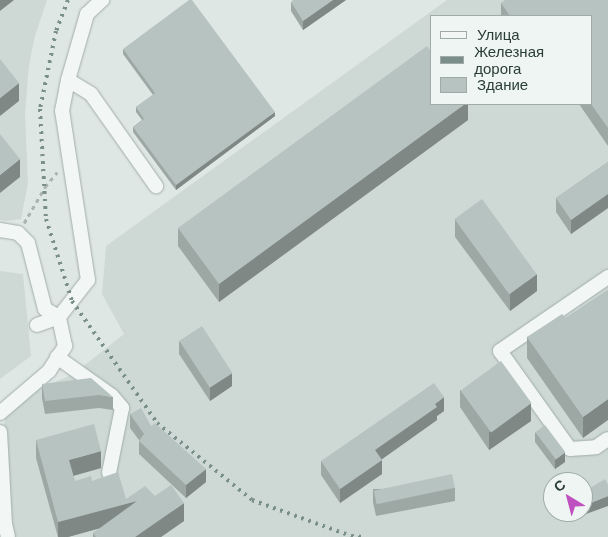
<!DOCTYPE html>
<html>
<head>
<meta charset="utf-8">
<style>
	body { margin:0 }
	#map { position:relative; width:608px; height:537px; overflow:hidden; background:#dfe7e5; font-family:Arial,sans-serif }
	div>[style] { position:absolute }
	.built>* { inset:0; background:#ced9d5 }
	.path>* { height:2.5px; margin-top:-1.25px; transform-origin:0; background:repeating-linear-gradient(90deg,#aab3b1 0 4px,transparent 0 8px) }
	.roads { filter:drop-shadow(0 0 1px #a1adaa) drop-shadow(0 0 1px #a1adaa) }
	.minor>* { height:14px; margin:-7px; padding:0 7px; transform-origin:7px; border-radius:7px; background:#f2f6f5 }
	.rail>* { height:4px; margin-top:-2px; transform-origin:0; background:repeating-linear-gradient(90deg,#7a8f8a 0 2.5px,transparent 0 7.5px) }
	.wall>* { inset:0; background:#9da8a5 }
	.shaded-wall>* { inset:0; background:#808886 }
	.building>* { inset:0; background:#b7c3c0; transform-origin:0 0 }
	span { translate:-50% -50%; white-space:nowrap; text-align:center; line-height:1.15; -webkit-text-stroke:4px #eff5f3; paint-order:stroke }
	.legend { position:absolute; left:430px; top:15px; width:162px; height:90px; box-sizing:border-box; background:#eff5f3; border:1px solid #a0aba8; margin:0; padding:6px 9px; list-style:none; font-size:15px; color:#2a3d38 }
	.legend li { display:flex; align-items:center; gap:10px; height:25px }
	.legend b { width:25px; border:1px solid #a0aba8 }
	.north { position:absolute; left:543px; top:472px; width:50px; height:50px; box-sizing:border-box; background:#eff5f3; border:1px solid #a0aba8; border-radius:50%; rotate:323deg; font-size:14px; font-weight:700; line-height:20px; text-align:center; color:#2a3d38 }
	.north::after { content:''; display:block; margin:auto; width:18px; height:22px; background:#bf50c0; clip-path:polygon(50% 0,100% 100%,50% 72%,0 100%) }
</style>
</head>
<body>
<div id="map">
	<div class="built">
		<i style="clip-path:polygon(0 0,47px 0,35px 36px,29px 65px,25px 114px,28px 183px,21px 219px,7px 221px,0 220px)"></i>
		<i style="clip-path:polygon(evenodd,447px 0,608px 0,608px 537px,15px 537px,0 497px,0 447px,7px 408px,34px 390px,72px 375px,124px 334px,102px 294px,106px 246px,447px 0,432px 16px,592px 16px,592px 104px,432px 104px,432px 16px,447px 0,553px 482px,583px 482px,583px 512px,553px 512px,553px 482px)"></i>
		<i style="clip-path:polygon(0 271px,23px 274px,31px 356px,0 379px)"></i>
	</div>
	<div class="path">
		<i style="left:24px;top:223px;width:42px;rotate:-59.7deg"></i>
		<i style="left:45px;top:187px;width:19px;rotate:-51deg"></i>
	</div>
	<div class="roads">
		<div class="minor">
			<i style="left:68px;top:80px;width:27px;rotate:31deg"></i>
			<i style="left:91px;top:94px;width:113px;rotate:54.8deg"></i>
			<i style="left:0;top:230px;width:18px;rotate:9deg"></i>
			<i style="left:18px;top:233px;width:14px;rotate:45deg"></i>
			<i style="left:28px;top:243px;width:68px;rotate:75.6deg"></i>
			<i style="left:45px;top:309px;width:16px;rotate:30deg"></i>
			<i style="left:608px;top:277px;width:131px;rotate:145.6deg"></i>
			<i style="left:500px;top:351px;width:120px;rotate:54.5deg"></i>
			<i style="left:570px;top:449px;width:26px;rotate:-4deg"></i>
			<i style="left:596px;top:447px;width:14px;rotate:-34deg"></i>
			<i style="left:37px;top:325px;width:23px;rotate:-20deg"></i>
			<i style="left:57px;top:357px;width:67px;rotate:35.3deg"></i>
			<i style="left:112px;top:396px;width:16px;rotate:50deg"></i>
			<i style="left:122px;top:408px;width:66px;rotate:101.3deg"></i>
			<i style="left:0;top:413px;width:65px;rotate:-40.6deg"></i>
			<i style="left:49px;top:371px;width:30px;rotate:-57deg"></i>
			<i style="left:65px;top:346px;width:30px;rotate:-102deg"></i>
			<i style="left:59px;top:317px;width:47px;rotate:-51.9deg"></i>
			<i style="left:88px;top:280px;width:171px;rotate:-98.7deg"></i>
			<i style="left:62px;top:111px;width:32px;rotate:-79deg"></i>
			<i style="left:68px;top:80px;width:69px;rotate:-73.9deg"></i>
			<i style="left:87px;top:14px;width:21px;rotate:-43deg"></i>
			<i style="left:0;top:432px;width:92px;rotate:86.9deg"></i>
			<i style="left:5px;top:524px;width:13px;rotate:77deg"></i>
		</div>
	</div>
	<div class="rail">
		<i style="left:68px;top:0;width:33px;rotate:111deg"></i>
		<i style="left:56px;top:31px;width:80px;rotate:101.6deg"></i>
		<i style="left:40px;top:109px;width:110px;rotate:86.9deg"></i>
		<i style="left:46px;top:219px;width:86px;rotate:72.4deg"></i>
		<i style="left:72px;top:301px;width:149px;rotate:55.1deg"></i>
		<i style="left:157px;top:423px;width:122px;rotate:39deg"></i>
		<i style="left:252px;top:500px;width:105px;rotate:20deg"></i>
		<i style="left:351px;top:536px;width:13px;rotate:4deg"></i>
	</div>
	<div class="wall">
		<i style="clip-path:polygon(346px 0,303px 30px,291px 11px,291px 2px)"></i>
		<i style="clip-path:polygon(608px 0,608px 146px,579px 104px,592px 104px,592px 16px,501px 16px,501px 3px)"></i>
		<i style="clip-path:polygon(123px 49px,275px 116px,176px 190px,133px 132px,133px 127px,142px 120px,136px 112px,136px 107px,153px 95px,123px 54px)"></i>
		<i style="clip-path:polygon(468px 104px,468px 120px,219px 302px,178px 246px,178px 228px)"></i>
		<i style="clip-path:polygon(608px 162px,608px 208px,571px 234px,556px 212px,556px 198px)"></i>
		<i style="clip-path:polygon(455px 219px,537px 291px,510px 311px,455px 237px)"></i>
		<i style="clip-path:polygon(608px 290px,583px 438px,527px 358px,527px 337px,566px 318px)"></i>
		<i style="clip-path:polygon(179px 341px,232px 386px,210px 401px,179px 354px)"></i>
		<i style="clip-path:polygon(42px 384px,113px 397px,113px 410px,99px 408px,45px 414px,42px 398px)"></i>
		<i style="clip-path:polygon(460px 390px,531px 421px,489px 450px,460px 407px)"></i>
		<i style="clip-path:polygon(444px 411px,437px 416px,437px 420px,381px 460px,382px 474px,340px 503px,321px 475px,321px 461px)"></i>
		<i style="clip-path:polygon(130px 414px,151px 426px,206px 482px,186px 498px,139px 454px,139px 440px,130px 428px)"></i>
		<i style="clip-path:polygon(535px 432px,565px 462px,555px 469px,535px 442px)"></i>
		<i style="clip-path:polygon(36px 440px,101px 468px,73px 476px,75px 481px,92px 481px,126px 499px,155px 496px,184px 521px,161px 537px,93px 537px,93px 533px,100px 528px,68px 537px,58px 537px,36px 458px)"></i>
		<i style="clip-path:polygon(455px 488px,455px 501px,376px 516px,373px 502px,373px 489px)"></i>
	</div>
	<div class="shaded-wall">
		<i style="clip-path:polygon(0 0,14px 0,0 11px)"></i>
		<i style="clip-path:polygon(333px 0,346px 0,303px 30px,303px 21px)"></i>
		<i style="clip-path:polygon(19px 83px,19px 101px,0 116px,0 98px)"></i>
		<i style="clip-path:polygon(465px 104px,468px 104px,468px 120px,219px 302px,219px 284px)"></i>
		<i style="clip-path:polygon(275px 112px,275px 116px,176px 190px,176px 185px)"></i>
		<i style="clip-path:polygon(20px 159px,20px 177px,0 193px,0 175px)"></i>
		<i style="clip-path:polygon(608px 194px,608px 208px,571px 234px,571px 220px)"></i>
		<i style="clip-path:polygon(537px 274px,537px 291px,510px 311px,510px 294px)"></i>
		<i style="clip-path:polygon(232px 373px,232px 386px,210px 401px,210px 387px)"></i>
		<i style="clip-path:polygon(444px 397px,444px 411px,437px 416px,437px 420px,375px 464px,375px 450px)"></i>
		<i style="clip-path:polygon(608px 399px,608px 420px,583px 438px,583px 417px)"></i>
		<i style="clip-path:polygon(531px 403px,531px 421px,489px 450px,489px 432px)"></i>
		<i style="clip-path:polygon(101px 451px,101px 468px,69px 477px,69px 460px)"></i>
		<i style="clip-path:polygon(565px 452px,565px 462px,555px 469px,555px 460px)"></i>
		<i style="clip-path:polygon(382px 460px,382px 474px,340px 503px,340px 489px)"></i>
		<i style="clip-path:polygon(206px 469px,206px 482px,186px 498px,186px 485px)"></i>
		<i style="clip-path:polygon(608px 496px,608px 506px,575px 518px,575px 512px,583px 512px,583px 506px)"></i>
		<i style="clip-path:polygon(137px 501px,137px 518px,68px 537px,58px 537px,58px 522px)"></i>
		<i style="clip-path:polygon(184px 503px,184px 521px,161px 537px,135px 537px)"></i>
	</div>
	<div class="building">
		<i style="clip-path:polygon(189px 0,192px 0,275px 112px,176px 185px,133px 127px,144px 119px,136px 107px,155px 93px,123px 49px)"></i>
		<i style="clip-path:polygon(293px 0,333px 0,303px 21px,291px 2px)"></i>
		<i style="clip-path:polygon(505px 0,608px 0,608px 128px,591px 104px,592px 16px,510px 16px,501px 3px)"></i>
		<i style="clip-path:polygon(427px 46px,432px 53px,432px 104px,465px 104px,219px 284px,178px 228px)"></i>
		<i style="clip-path:polygon(0 59px,19px 83px,0 98px)"></i>
		<i style="clip-path:polygon(0 134px,20px 159px,0 175px)"></i>
		<i style="clip-path:polygon(608px 162px,608px 194px,571px 220px,556px 198px)"></i>
		<i style="left:482px;top:199px;width:93px;height:34px;rotate:54deg"></i>
		<i style="clip-path:polygon(608px 290px,608px 399px,583px 417px,527px 337px,562px 314px,566px 318px)"></i>
		<i style="left:202px;top:326px;width:56px;height:27px;rotate:57deg"></i>
		<i style="left:501px;top:361px;width:52px;height:50px;rotate:54deg"></i>
		<i style="clip-path:polygon(91px 378px,113px 397px,99px 395px,45px 401px,42px 384px)"></i>
		<i style="clip-path:polygon(434px 383px,444px 397px,435px 404px,437px 407px,375px 450px,382px 460px,340px 489px,321px 461px)"></i>
		<i style="clip-path:polygon(141px 408px,151px 426px,155px 423px,206px 469px,186px 485px,139px 441px,144px 434px,130px 414px)"></i>
		<i style="clip-path:polygon(94px 424px,101px 451px,69px 460px,75px 481px,91px 476px,92px 481px,118px 472px,126px 499px,145px 486px,155px 496px,171px 485px,184px 503px,135px 537px,96px 537px,93px 533px,137px 501px,58px 522px,36px 440px)"></i>
		<i style="left:545px;top:425px;width:34px;height:12px;rotate:53deg"></i>
		<i style="left:452px;top:474px;width:14px;height:80px;rotate:78deg"></i>
		<i style="clip-path:polygon(605px 479px,608px 485px,608px 496px,583px 506px,583px 484px,588px 482px,590px 488px)"></i>
	</div>
	<ul class="legend">
	<li><b style="height:6px;background:#f2f6f5"></b>Улица</li>
	<li><b style="height:6px;background:#7a8f8a"></b>Железная дорога</li>
	<li><b style="height:14px;background:#b7c3c0"></b>Здание</li>
	</ul>
	<div class="north">С</div>
</div>
</body>
</html>
